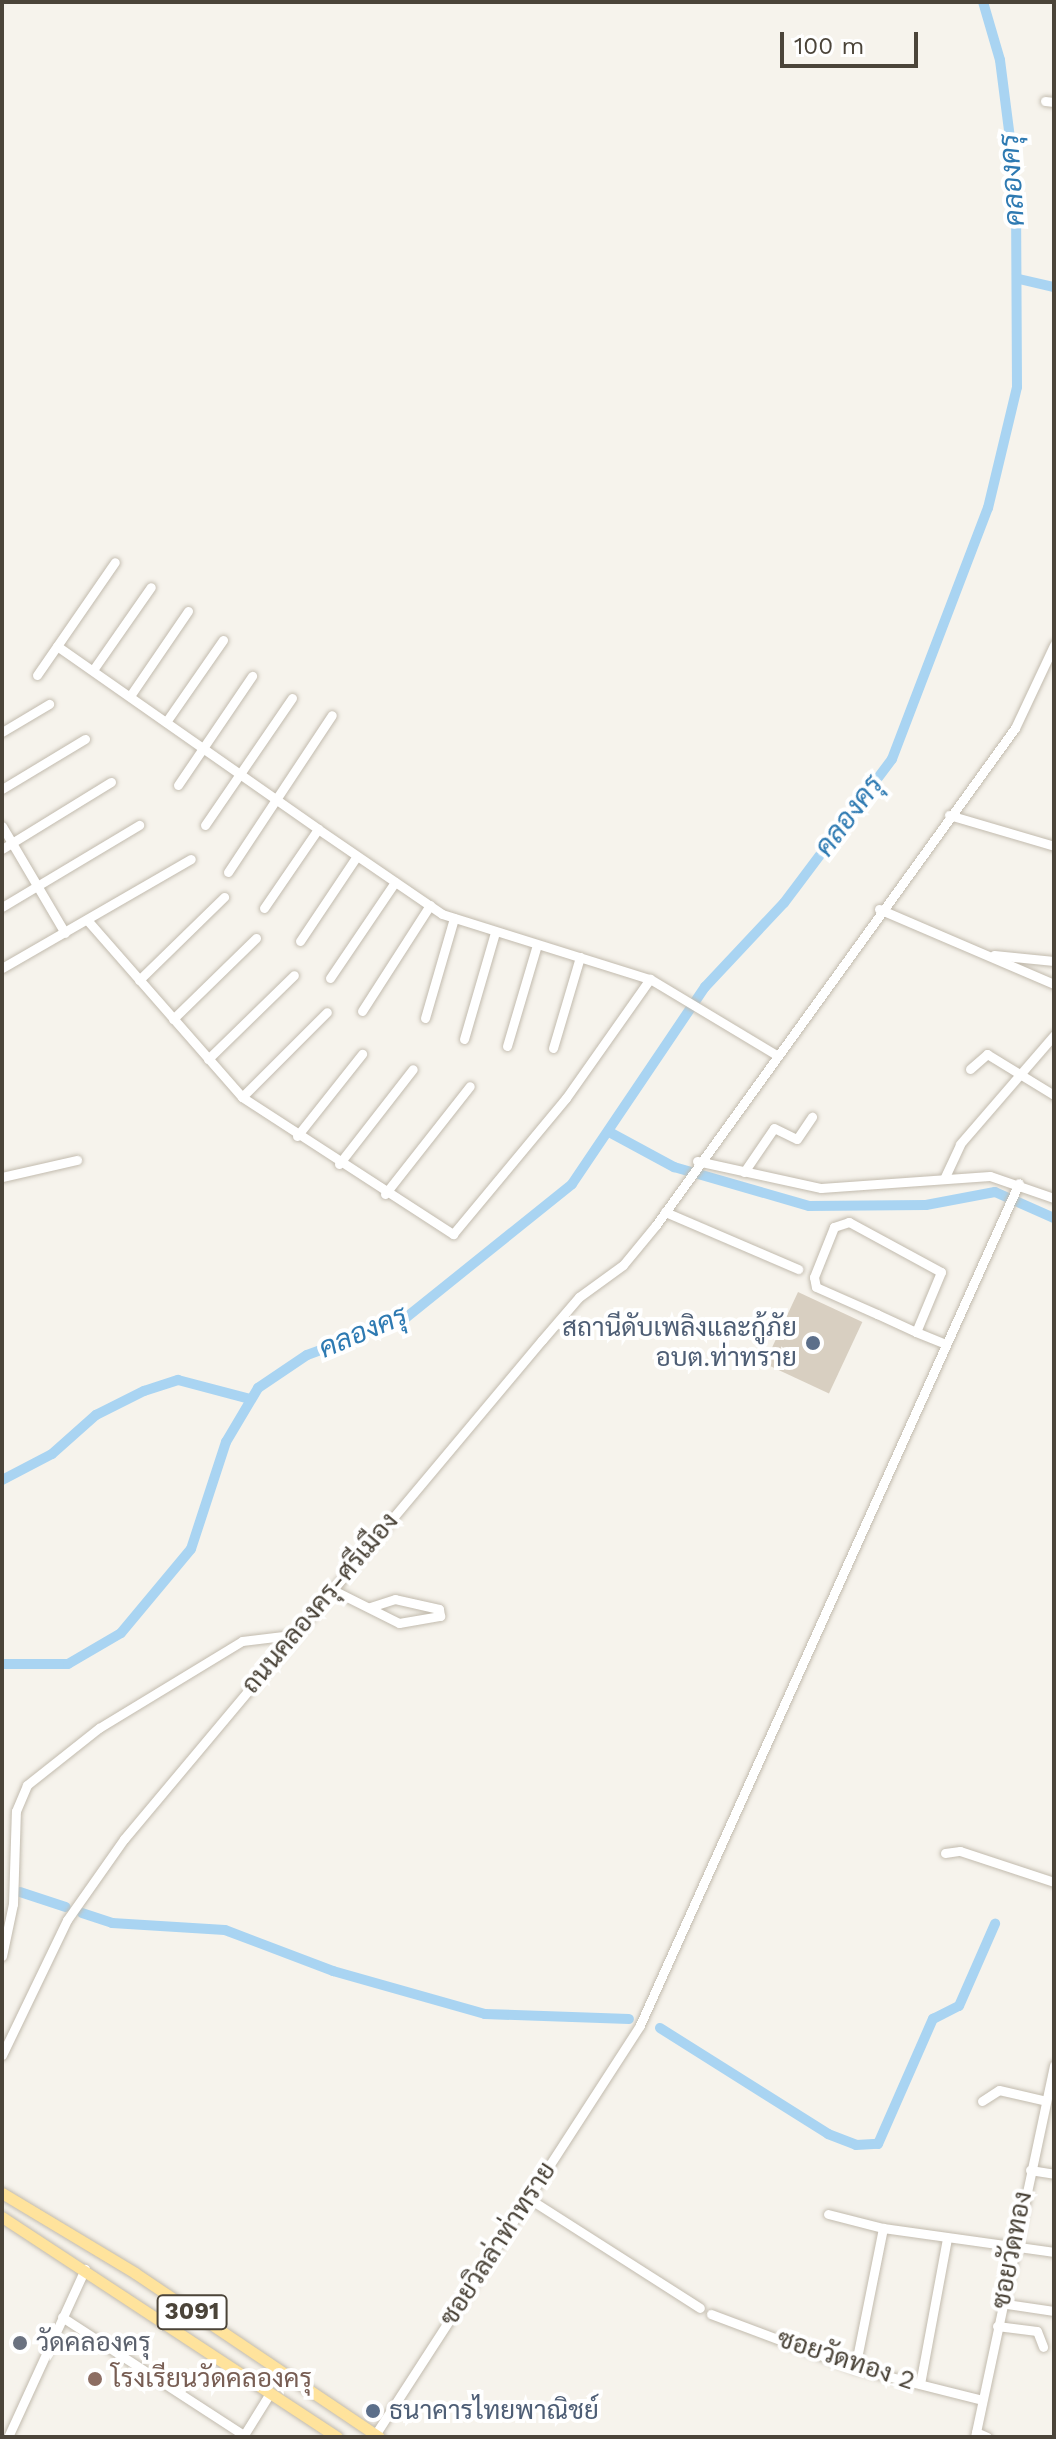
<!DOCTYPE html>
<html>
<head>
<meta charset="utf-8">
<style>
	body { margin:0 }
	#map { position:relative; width:1056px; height:2439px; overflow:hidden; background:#f6f3ec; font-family:"Work Sans",Sarabun,sans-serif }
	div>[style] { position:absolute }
	.canal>* { height:10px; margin:-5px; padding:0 5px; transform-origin:5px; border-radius:5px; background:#a9d4f2 }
	.building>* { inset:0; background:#d8cfc1; transform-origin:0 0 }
	.roads { filter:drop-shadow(0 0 2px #c2bbae) drop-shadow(0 0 2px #c2bbae) }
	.minor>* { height:9px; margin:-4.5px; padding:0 4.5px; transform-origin:4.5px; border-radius:4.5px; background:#fff }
	.major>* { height:11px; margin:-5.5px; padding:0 5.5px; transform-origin:5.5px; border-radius:5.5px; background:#ffe39c }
	.dots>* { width:22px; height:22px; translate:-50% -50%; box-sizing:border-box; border:4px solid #fff; border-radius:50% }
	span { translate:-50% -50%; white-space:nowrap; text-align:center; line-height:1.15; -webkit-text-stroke:8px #fff; paint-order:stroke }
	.shield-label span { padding:2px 6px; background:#fff; border:2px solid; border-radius:6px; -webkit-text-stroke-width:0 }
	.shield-label { font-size:24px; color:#4b4439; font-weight:700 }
	.service-label { font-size:26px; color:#4e5e75 }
	.right { translate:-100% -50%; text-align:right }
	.left { translate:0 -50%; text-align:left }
	.street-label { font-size:26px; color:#4b4439 }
	.worship-label { font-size:26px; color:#5b616d }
	.education-label { font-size:26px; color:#785e54 }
	.water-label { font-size:28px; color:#2e7ab2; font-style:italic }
	.frame { position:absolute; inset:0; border:4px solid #4b4439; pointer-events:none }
	.scale { position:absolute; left:780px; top:32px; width:138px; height:36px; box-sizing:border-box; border:4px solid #4b4439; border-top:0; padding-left:10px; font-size:24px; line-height:28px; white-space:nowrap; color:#4b4439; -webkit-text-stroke:6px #fff; paint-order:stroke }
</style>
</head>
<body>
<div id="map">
	<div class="canal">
		<i style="left:1019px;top:279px;width:36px;rotate:13deg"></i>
		<i style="left:611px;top:1133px;width:72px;rotate:28.4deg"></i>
		<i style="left:674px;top:1167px;width:141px;rotate:16.1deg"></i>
		<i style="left:809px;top:1206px;width:117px;rotate:-0.5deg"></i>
		<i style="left:926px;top:1205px;width:70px;rotate:-10.7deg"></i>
		<i style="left:995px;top:1192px;width:64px;rotate:23.8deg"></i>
		<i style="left:2px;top:1480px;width:56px;rotate:-27.5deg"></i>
		<i style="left:52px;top:1454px;width:59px;rotate:-41.6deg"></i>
		<i style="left:96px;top:1415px;width:54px;rotate:-26.6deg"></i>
		<i style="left:144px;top:1391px;width:36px;rotate:-18deg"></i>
		<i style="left:178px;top:1380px;width:74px;rotate:14.8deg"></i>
		<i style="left:2px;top:1664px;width:66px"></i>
		<i style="left:68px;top:1664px;width:61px;rotate:-30.3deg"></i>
		<i style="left:121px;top:1633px;width:109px;rotate:-50.2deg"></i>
		<i style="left:191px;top:1549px;width:113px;rotate:-71.9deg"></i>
		<i style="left:226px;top:1442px;width:63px;rotate:-59.3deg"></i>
		<i style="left:258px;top:1388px;width:59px;rotate:-34deg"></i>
		<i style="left:307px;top:1355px;width:102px;rotate:-20deg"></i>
		<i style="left:403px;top:1320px;width:217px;rotate:-38.8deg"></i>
		<i style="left:572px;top:1184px;width:238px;rotate:-56deg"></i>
		<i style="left:705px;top:987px;width:115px;rotate:-46.8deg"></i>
		<i style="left:784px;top:903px;width:180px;rotate:-53.1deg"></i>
		<i style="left:892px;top:759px;width:269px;rotate:-69.1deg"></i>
		<i style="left:988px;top:508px;width:124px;rotate:-76.5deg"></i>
		<i style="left:1017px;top:387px;width:202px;rotate:-90.3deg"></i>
		<i style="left:1016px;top:185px;width:126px;rotate:-97.3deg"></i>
		<i style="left:1000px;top:60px;width:60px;rotate:-106.3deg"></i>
		<i style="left:20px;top:1892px;width:48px;rotate:18.1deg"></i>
		<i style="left:82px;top:1913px;width:32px;rotate:18deg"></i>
		<i style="left:112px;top:1923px;width:113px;rotate:3.5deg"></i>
		<i style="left:225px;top:1930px;width:116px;rotate:20.8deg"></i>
		<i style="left:333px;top:1971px;width:158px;rotate:15.8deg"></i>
		<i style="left:485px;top:2014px;width:144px;rotate:2deg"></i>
		<i style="left:660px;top:2028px;width:199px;rotate:32.2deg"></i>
		<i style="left:828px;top:2134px;width:30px;rotate:21deg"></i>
		<i style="left:856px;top:2145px;width:22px;rotate:-3deg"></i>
		<i style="left:878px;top:2144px;width:137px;rotate:-66.3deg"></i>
		<i style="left:933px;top:2019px;width:29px;rotate:-27deg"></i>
		<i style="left:959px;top:2006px;width:90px;rotate:-66.3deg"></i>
	</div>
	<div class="building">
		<i style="left:798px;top:1292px;width:71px;height:79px;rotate:25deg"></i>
	</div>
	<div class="roads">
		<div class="minor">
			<i style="left:1045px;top:101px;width:9px;rotate:6deg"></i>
			<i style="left:57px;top:646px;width:319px;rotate:35deg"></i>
			<i style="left:93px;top:670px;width:101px;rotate:-55.1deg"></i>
			<i style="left:37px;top:675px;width:137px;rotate:-55.4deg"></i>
			<i style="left:130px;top:696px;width:103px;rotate:-55.7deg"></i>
			<i style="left:166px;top:722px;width:100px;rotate:-55.2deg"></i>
			<i style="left:2px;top:732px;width:55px;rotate:-30.8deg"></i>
			<i style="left:178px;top:785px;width:132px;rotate:-55.8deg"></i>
			<i style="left:2px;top:789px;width:97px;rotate:-31.1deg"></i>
			<i style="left:949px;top:815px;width:109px;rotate:16.4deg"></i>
			<i style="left:205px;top:825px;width:154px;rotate:-55.6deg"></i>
			<i style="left:2px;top:826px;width:124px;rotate:59.5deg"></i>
			<i style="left:2px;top:849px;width:128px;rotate:-31.6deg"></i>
			<i style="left:228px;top:872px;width:188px;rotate:-56.5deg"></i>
			<i style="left:2px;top:907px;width:160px;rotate:-30.9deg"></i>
			<i style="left:264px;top:908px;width:96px;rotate:-55.6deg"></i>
			<i style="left:318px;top:829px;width:150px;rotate:34.4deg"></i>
			<i style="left:442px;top:914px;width:218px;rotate:17.4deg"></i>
			<i style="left:650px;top:979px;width:146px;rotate:31deg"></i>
			<i style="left:879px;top:909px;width:190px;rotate:23.2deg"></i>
			<i style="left:88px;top:921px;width:234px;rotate:48.8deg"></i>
			<i style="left:242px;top:1097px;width:252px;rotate:33deg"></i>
			<i style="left:453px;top:1234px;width:177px;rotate:-50.3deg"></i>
			<i style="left:566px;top:1098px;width:146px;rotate:-54.8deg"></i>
			<i style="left:300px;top:941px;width:102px;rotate:-56.2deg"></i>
			<i style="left:994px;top:955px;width:60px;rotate:5.7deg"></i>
			<i style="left:2px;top:968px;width:218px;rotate:-30deg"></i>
			<i style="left:330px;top:978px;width:116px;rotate:-55.9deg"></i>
			<i style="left:139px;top:980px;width:119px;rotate:-44.3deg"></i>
			<i style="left:362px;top:1011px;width:126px;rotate:-57.3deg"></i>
			<i style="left:425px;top:1018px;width:104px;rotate:-73.8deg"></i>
			<i style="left:173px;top:1019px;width:116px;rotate:-44.3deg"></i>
			<i style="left:464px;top:1039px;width:111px;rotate:-73.8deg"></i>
			<i style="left:507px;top:1046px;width:105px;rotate:-73.5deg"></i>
			<i style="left:553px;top:1048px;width:95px;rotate:-73.5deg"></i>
			<i style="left:208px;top:1059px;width:120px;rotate:-44.3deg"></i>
			<i style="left:970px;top:1069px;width:23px;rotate:-41deg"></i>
			<i style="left:987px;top:1054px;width:79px;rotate:31.5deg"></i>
			<i style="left:242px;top:1097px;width:120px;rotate:-45deg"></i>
			<i style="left:297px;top:1136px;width:105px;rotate:-51.6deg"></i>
			<i style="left:697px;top:1161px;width:127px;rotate:12.3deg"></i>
			<i style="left:821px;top:1188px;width:169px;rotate:-4.1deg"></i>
			<i style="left:990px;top:1176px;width:68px;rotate:19deg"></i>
			<i style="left:339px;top:1164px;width:120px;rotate:-52.1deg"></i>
			<i style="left:744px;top:1172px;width:53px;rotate:-55.7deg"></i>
			<i style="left:774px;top:1128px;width:25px;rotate:26deg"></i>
			<i style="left:797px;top:1139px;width:27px;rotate:-56deg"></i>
			<i style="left:2px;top:1177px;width:77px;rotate:-12.8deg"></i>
			<i style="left:944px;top:1179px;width:38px;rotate:-65deg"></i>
			<i style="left:960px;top:1144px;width:144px;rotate:-49.2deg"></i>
			<i style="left:385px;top:1194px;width:137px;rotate:-51.8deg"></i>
			<i style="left:665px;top:1212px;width:145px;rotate:23.2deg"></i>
			<i style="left:916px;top:1332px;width:65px;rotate:-67.4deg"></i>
			<i style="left:941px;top:1272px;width:105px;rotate:-151.5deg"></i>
			<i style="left:849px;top:1222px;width:16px;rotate:162deg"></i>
			<i style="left:834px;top:1227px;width:54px;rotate:111.8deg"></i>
			<i style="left:814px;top:1277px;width:10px;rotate:79deg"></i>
			<i style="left:816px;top:1287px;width:67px;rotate:23.9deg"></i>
			<i style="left:877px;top:1314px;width:43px;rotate:24.8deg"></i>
			<i style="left:916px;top:1332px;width:31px;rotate:22deg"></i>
			<i style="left:331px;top:1589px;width:76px;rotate:26.6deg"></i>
			<i style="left:399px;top:1623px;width:42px;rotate:-9.7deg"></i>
			<i style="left:440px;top:1616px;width:7px;rotate:-98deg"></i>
			<i style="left:439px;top:1609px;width:45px;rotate:-167.2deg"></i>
			<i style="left:395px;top:1599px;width:26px;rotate:162deg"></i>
			<i style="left:945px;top:1853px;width:15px;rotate:-8deg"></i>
			<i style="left:960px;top:1851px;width:99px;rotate:18.3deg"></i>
			<i style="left:2px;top:1956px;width:53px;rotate:-78.1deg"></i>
			<i style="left:13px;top:1904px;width:93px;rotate:-88.2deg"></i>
			<i style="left:16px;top:1811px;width:28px;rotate:-67deg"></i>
			<i style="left:27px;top:1785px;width:92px;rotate:-38.4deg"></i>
			<i style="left:99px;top:1728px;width:167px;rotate:-31.3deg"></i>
			<i style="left:242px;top:1641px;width:50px;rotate:-6.8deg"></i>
			<i style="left:2px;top:2055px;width:150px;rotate:-64.3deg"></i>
			<i style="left:67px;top:1920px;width:99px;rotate:-54.9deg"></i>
			<i style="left:124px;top:1839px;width:651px;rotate:-50.05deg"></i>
			<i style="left:542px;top:1340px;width:57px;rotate:-49.3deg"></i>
			<i style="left:579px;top:1297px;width:54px;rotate:-36deg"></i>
			<i style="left:623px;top:1265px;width:52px;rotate:-50.5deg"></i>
			<i style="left:656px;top:1225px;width:613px;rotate:-54.16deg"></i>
			<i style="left:1015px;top:728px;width:92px;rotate:-64.8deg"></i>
			<i style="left:982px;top:2101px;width:20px;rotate:-33deg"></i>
			<i style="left:999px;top:2090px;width:44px;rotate:13.1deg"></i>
			<i style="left:1030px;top:2170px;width:24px;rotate:9deg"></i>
			<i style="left:528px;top:2198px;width:204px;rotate:32.6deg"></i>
			<i style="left:828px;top:2214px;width:57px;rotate:14.3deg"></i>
			<i style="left:883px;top:2228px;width:173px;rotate:8deg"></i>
			<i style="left:1000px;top:2303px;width:55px;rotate:8.4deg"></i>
			<i style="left:711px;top:2314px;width:154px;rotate:20.6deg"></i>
			<i style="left:855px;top:2368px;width:131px;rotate:14.1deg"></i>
			<i style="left:62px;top:2317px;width:217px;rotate:33deg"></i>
			<i style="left:244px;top:2435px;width:49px;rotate:-58.2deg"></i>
			<i style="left:997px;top:2326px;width:40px;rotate:7.1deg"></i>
			<i style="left:1037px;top:2331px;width:17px;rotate:69deg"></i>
			<i style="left:855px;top:2368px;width:143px;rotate:-78.7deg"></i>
			<i style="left:920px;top:2384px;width:148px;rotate:-79.5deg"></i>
			<i style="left:976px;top:2432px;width:12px;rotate:24deg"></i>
			<i style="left:375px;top:2435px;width:488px;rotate:-57.1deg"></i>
			<i style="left:640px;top:2025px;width:923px;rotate:-65.77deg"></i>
			<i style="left:8px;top:2437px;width:185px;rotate:-65.4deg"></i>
			<i style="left:975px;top:2437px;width:380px;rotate:-78deg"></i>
		</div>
		<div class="major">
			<i style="left:2px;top:2193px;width:155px;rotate:31deg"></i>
			<i style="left:135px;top:2273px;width:294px;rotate:33.9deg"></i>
			<i style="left:2px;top:2217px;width:401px;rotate:33.3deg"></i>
		</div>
	</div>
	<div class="dots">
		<i style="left:813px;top:1343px;background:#5c6f8a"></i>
		<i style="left:20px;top:2343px;background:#6b7280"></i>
		<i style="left:95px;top:2379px;background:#8d6e63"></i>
		<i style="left:373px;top:2411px;background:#5c6f8a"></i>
	</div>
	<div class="shield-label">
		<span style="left:192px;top:2312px">3091</span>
	</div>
	<div class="service-label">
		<span class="right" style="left:797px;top:1343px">สถานีดับเพลิงและกู้ภัย<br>อบต.ท่าทราย</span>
		<span class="left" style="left:389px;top:2411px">ธนาคารไทยพาณิชย์</span>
	</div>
	<div class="street-label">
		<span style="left:320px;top:1603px;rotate:-50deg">ถนนคลองครุ-ศรีเมือง</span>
		<span style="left:498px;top:2244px;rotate:-57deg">ซอยวิลล่าท่าทราย</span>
		<span style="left:1012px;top:2250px;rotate:-79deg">ซอยวัดทอง</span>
		<span style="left:846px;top:2360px;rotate:18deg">ซอยวัดทอง 2</span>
	</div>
	<div class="worship-label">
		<span class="left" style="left:36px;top:2343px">วัดคลองครุ</span>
	</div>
	<div class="education-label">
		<span class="left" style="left:111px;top:2379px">โรงเรียนวัดคลองครุ</span>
	</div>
	<div class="water-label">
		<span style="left:1012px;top:180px;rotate:-94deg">คลองครุ</span>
		<span style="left:849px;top:816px;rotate:-53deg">คลองครุ</span>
		<span style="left:363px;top:1332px;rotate:-23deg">คลองครุ</span>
	</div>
	<div class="frame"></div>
	<div class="scale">100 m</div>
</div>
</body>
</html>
